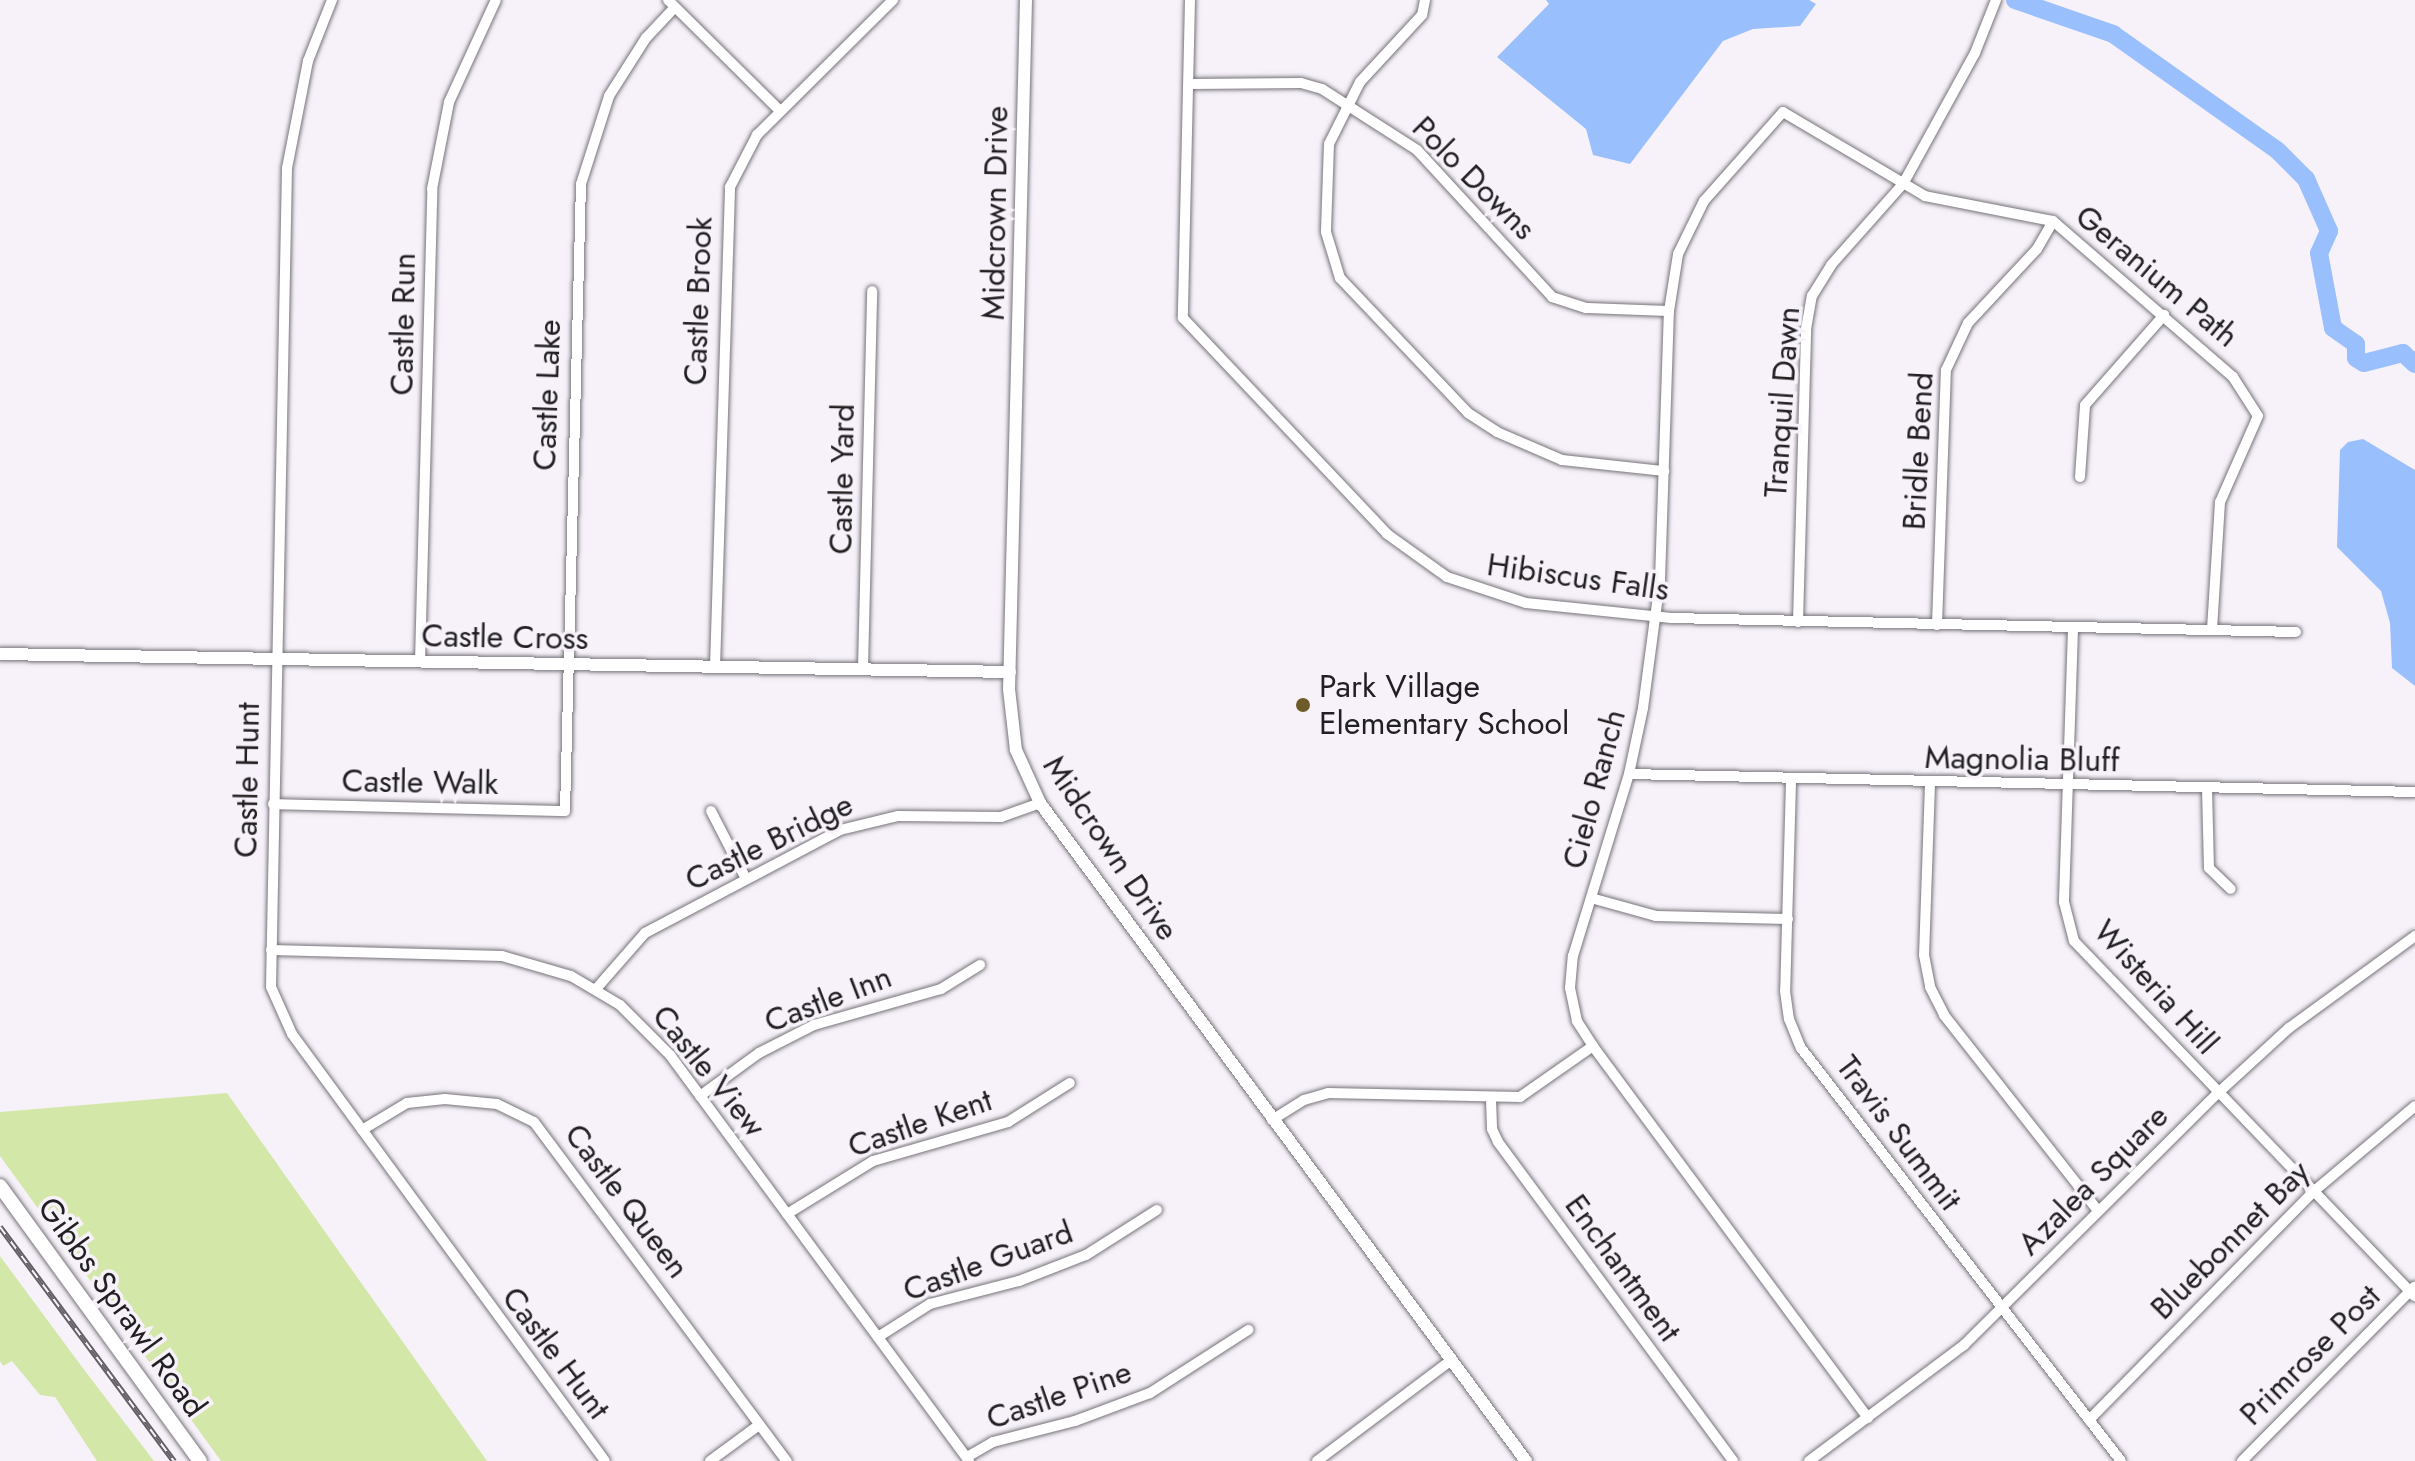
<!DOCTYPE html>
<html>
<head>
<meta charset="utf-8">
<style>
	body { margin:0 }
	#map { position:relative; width:2415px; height:1461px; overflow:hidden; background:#f7f2fa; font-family:Jost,sans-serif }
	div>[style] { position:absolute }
	.green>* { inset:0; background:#d3e7a9 }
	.water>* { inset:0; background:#9abffd }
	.river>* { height:18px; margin:-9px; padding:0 9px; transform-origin:9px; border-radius:9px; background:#9abffd }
	.roads { filter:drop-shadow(0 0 2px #77737a) drop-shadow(0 0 2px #77737a) }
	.minor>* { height:10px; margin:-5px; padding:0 5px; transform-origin:5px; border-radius:5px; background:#fff }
	.tertiary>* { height:12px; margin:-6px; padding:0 6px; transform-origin:6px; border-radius:6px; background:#fff }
	.secondary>* { height:14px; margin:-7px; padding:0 7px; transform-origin:7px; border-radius:7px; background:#fff }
	.rail>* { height:6px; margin-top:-3px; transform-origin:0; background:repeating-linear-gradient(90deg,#f7f2fa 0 9px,#625f64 0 18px); box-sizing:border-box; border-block:2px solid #625f64 }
	.dots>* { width:22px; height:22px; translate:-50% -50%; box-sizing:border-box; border:4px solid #f7f2fa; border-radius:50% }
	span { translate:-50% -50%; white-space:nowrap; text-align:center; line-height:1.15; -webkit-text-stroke:7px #f7f2fa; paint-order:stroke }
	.street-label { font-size:32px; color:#211f22 }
	.poi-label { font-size:32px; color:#211f22 }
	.left { translate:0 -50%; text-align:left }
</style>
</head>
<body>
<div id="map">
	<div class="green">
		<i style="clip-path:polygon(227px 1093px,487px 1461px,221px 1461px,0 1156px,0 1112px)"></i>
		<i style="clip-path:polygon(0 1256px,82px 1367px,154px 1461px,97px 1461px,55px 1397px,40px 1395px,12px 1361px,3px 1366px,0 1361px)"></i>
	</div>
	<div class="water">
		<i style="clip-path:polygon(1546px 0,1809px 0,1816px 4px,1800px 26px,1753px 29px,1723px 41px,1630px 164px,1593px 155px,1586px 129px,1497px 57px,1549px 4px)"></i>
		<i style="clip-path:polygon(2363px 439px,2415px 470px,2415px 686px,2392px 668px,2390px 623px,2381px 591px,2337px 547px,2340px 450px,2348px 442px)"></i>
	</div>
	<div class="river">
		<i style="left:2015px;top:0;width:104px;rotate:19.1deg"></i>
		<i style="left:2113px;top:34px;width:202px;rotate:35.3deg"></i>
		<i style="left:2278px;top:151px;width:40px;rotate:45deg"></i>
		<i style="left:2306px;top:179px;width:57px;rotate:66.1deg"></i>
		<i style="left:2329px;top:231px;width:24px;rotate:114deg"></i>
		<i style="left:2319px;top:253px;width:76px;rotate:79.4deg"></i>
		<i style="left:2333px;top:328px;width:28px;rotate:35deg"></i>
		<i style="left:2356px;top:344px;width:14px;rotate:90deg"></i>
		<i style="left:2356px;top:358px;width:9px;rotate:32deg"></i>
		<i style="left:2364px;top:363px;width:40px;rotate:-14.4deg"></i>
		<i style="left:2403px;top:353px;width:16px;rotate:43deg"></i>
	</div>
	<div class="roads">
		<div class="minor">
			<i style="left:332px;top:0;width:66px;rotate:111.5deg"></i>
			<i style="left:308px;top:61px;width:109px;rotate:101.1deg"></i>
			<i style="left:287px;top:168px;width:819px;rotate:91.12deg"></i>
			<i style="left:271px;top:987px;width:51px;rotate:65.9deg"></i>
			<i style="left:292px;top:1034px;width:529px;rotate:53.76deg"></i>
			<i style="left:668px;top:0;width:158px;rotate:44.7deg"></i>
			<i style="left:1190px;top:0;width:318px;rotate:91.3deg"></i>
			<i style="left:1183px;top:318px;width:297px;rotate:46.6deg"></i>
			<i style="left:1387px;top:534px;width:74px;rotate:35.6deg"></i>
			<i style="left:1447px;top:577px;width:83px;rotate:18.2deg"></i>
			<i style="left:1526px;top:603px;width:146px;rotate:5.9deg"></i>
			<i style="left:1671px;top:618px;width:625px;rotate:1.28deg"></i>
			<i style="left:1425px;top:0;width:15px;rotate:101deg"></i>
			<i style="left:1422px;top:15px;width:91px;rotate:132.8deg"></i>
			<i style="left:1360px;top:82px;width:69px;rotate:116.6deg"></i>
			<i style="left:1329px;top:144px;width:88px;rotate:92deg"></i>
			<i style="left:1326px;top:232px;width:48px;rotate:73.1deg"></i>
			<i style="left:1340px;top:278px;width:186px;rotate:46.5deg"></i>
			<i style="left:1468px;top:413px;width:35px;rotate:33deg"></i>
			<i style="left:1497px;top:432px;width:71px;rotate:23.3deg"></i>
			<i style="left:1562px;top:460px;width:103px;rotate:6.2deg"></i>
			<i style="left:1191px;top:84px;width:110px;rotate:-0.5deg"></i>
			<i style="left:1301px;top:83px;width:22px;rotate:16deg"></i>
			<i style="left:1322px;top:89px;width:113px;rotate:32.7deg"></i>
			<i style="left:1417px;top:150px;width:200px;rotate:47.4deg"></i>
			<i style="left:1552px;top:297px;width:36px;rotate:18deg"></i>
			<i style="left:1586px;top:308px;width:83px;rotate:2.1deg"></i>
			<i style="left:2080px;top:477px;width:72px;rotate:-86deg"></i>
			<i style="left:2085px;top:405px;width:120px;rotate:-48.7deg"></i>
			<i style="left:1798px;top:622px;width:293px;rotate:-88.4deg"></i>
			<i style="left:1806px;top:329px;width:34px;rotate:-80deg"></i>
			<i style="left:1812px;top:296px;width:36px;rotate:-58deg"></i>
			<i style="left:1831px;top:265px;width:108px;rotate:-48.4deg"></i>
			<i style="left:1903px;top:184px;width:149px;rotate:-61.2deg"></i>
			<i style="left:1975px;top:53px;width:57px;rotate:-68.4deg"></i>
			<i style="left:1937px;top:625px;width:255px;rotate:-88deg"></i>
			<i style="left:1946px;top:370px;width:52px;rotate:-64.9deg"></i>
			<i style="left:1968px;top:323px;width:101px;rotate:-47deg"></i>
			<i style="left:2037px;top:249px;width:32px;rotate:-60deg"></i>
			<i style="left:2073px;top:629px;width:273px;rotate:91.9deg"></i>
			<i style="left:2064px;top:902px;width:40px;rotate:75.6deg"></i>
			<i style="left:2074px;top:941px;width:492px;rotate:46.2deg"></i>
			<i style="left:420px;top:662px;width:473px;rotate:-88.5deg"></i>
			<i style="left:432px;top:189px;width:89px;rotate:-78.9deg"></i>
			<i style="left:449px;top:102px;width:112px;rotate:-65.3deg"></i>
			<i style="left:715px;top:667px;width:480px;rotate:-88.2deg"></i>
			<i style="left:730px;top:187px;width:59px;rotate:-62.6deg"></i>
			<i style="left:757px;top:135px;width:192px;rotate:-44.8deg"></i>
			<i style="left:863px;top:668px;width:377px;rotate:-88.6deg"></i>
			<i style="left:1629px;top:774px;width:786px;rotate:1.31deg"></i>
			<i style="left:1791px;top:782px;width:209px;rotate:91.6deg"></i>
			<i style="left:1785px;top:991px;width:28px;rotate:82deg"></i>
			<i style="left:1789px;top:1019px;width:31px;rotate:68deg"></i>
			<i style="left:1801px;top:1048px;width:522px;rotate:52.23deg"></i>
			<i style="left:1930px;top:784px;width:171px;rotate:92deg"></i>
			<i style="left:1924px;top:955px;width:33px;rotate:79deg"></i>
			<i style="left:1930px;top:987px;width:31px;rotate:63deg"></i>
			<i style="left:1944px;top:1015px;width:249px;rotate:51.8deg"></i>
			<i style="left:2207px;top:788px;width:80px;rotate:88.6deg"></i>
			<i style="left:2209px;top:868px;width:30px;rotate:44deg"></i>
			<i style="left:273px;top:804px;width:292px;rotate:1.4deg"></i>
			<i style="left:565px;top:811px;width:627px;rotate:-88.54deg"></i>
			<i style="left:581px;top:184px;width:92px;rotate:-72.3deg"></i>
			<i style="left:609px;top:96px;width:69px;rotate:-57.5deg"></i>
			<i style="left:646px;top:38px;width:42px;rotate:-46.9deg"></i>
			<i style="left:711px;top:811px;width:74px;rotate:62.7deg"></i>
			<i style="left:1591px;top:898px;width:67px;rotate:15.5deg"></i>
			<i style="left:1656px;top:916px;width:132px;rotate:1.3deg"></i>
			<i style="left:271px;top:950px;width:231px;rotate:1.5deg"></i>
			<i style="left:502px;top:956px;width:72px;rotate:16.2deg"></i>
			<i style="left:571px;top:976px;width:57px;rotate:30.6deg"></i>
			<i style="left:620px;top:1005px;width:71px;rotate:45deg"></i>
			<i style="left:670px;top:1055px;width:504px;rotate:53.63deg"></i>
			<i style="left:596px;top:989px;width:74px;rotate:-48.8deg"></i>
			<i style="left:645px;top:933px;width:221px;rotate:-27.8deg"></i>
			<i style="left:840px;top:830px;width:60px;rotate:-13.6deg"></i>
			<i style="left:898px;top:816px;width:103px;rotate:0.6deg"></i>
			<i style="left:1001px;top:817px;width:41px;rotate:-19.7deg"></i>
			<i style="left:700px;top:1096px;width:73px;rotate:-36.1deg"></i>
			<i style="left:759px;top:1053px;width:62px;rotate:-27deg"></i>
			<i style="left:814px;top:1025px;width:132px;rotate:-15.8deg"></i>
			<i style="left:941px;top:989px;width:46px;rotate:-31.6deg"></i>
			<i style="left:1491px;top:1099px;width:30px;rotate:88deg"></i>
			<i style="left:1492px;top:1129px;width:14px;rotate:65deg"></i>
			<i style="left:1498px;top:1142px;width:396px;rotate:53.6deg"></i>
			<i style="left:1272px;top:1120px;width:38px;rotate:-32deg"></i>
			<i style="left:1304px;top:1100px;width:25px;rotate:-16deg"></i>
			<i style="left:1328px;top:1093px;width:192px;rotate:1.2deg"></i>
			<i style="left:1520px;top:1097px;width:89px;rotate:-34.9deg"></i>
			<i style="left:362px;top:1130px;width:52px;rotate:-31deg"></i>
			<i style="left:407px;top:1103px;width:38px;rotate:-6deg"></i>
			<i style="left:445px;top:1099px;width:52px;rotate:5.5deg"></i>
			<i style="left:497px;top:1104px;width:41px;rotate:25.9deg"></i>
			<i style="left:534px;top:1122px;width:423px;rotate:53.3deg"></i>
			<i style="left:787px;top:1214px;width:101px;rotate:-31.6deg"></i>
			<i style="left:873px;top:1161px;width:141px;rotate:-16.1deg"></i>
			<i style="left:1008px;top:1122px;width:73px;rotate:-32.2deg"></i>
			<i style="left:878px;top:1337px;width:62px;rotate:-32.4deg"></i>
			<i style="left:930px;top:1304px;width:92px;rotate:-14.5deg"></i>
			<i style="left:1019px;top:1281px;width:72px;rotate:-21.2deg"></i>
			<i style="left:1086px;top:1255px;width:84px;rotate:-32.4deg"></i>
			<i style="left:1868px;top:1418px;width:463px;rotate:-126.5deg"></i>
			<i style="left:1593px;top:1046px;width:30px;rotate:-123deg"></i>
			<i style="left:1577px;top:1021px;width:34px;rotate:-102deg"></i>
			<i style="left:1570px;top:988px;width:32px;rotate:-85deg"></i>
			<i style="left:1573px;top:956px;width:190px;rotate:-72.9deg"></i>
			<i style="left:1629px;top:774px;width:67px;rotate:-78deg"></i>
			<i style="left:1643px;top:708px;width:129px;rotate:-82.4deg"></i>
			<i style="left:1660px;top:580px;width:269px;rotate:-88.1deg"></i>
			<i style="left:1669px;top:311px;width:58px;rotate:-81deg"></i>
			<i style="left:1678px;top:254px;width:59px;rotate:-63.9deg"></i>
			<i style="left:1704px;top:201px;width:119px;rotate:-48.4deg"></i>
			<i style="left:1783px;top:112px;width:165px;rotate:30.6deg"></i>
			<i style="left:1925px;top:196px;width:130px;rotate:11.1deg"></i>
			<i style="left:2053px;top:221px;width:238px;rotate:40.9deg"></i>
			<i style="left:2233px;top:377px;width:46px;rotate:57.3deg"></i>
			<i style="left:2258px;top:416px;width:94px;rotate:113.8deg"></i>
			<i style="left:2220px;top:502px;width:128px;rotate:93.6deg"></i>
			<i style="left:2089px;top:1420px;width:320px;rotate:-45.5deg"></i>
			<i style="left:2313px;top:1192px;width:133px;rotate:-40.1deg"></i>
			<i style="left:967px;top:1457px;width:30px;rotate:-30deg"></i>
			<i style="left:993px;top:1442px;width:85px;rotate:-14.4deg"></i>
			<i style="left:1075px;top:1421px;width:80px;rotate:-20.5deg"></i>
			<i style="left:1150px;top:1393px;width:117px;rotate:-32.7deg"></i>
			<i style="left:710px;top:1461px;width:61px;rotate:-36.3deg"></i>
			<i style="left:1317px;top:1461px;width:166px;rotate:-36.9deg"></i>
			<i style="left:1809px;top:1461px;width:194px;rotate:-36.8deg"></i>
			<i style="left:1964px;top:1345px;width:358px;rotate:-44.8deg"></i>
			<i style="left:2218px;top:1093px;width:96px;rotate:-42.5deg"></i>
			<i style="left:2289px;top:1028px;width:156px;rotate:-36.1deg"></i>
			<i style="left:2242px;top:1461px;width:245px;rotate:-45.3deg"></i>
		</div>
		<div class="tertiary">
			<i style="left:1026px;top:0;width:689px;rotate:91.41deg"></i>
			<i style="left:1009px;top:689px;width:61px;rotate:83.5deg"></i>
			<i style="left:1016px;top:750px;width:58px;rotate:65.6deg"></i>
			<i style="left:1040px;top:803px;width:818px;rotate:53.55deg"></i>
			<i style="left:0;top:654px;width:1010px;rotate:1.02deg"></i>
		</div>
		<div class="secondary">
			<i style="left:0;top:1186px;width:340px;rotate:54deg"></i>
		</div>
	</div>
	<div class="rail">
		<i style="left:0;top:1227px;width:292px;rotate:53.4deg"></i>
	</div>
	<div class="dots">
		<i style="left:1303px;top:705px;background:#6f5b2a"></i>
	</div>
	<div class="street-label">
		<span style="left:1474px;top:178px;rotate:45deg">Polo Downs</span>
		<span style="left:995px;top:213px;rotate:-89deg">Midcrown Drive</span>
		<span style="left:2157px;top:276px;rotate:40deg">Geranium Path</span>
		<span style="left:698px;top:301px;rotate:-88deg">Castle Brook</span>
		<span style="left:403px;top:324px;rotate:-89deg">Castle Run</span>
		<span style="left:547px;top:395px;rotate:-88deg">Castle Lake</span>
		<span style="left:1782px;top:402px;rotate:-86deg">Tranquil Dawn</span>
		<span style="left:1918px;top:451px;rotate:-87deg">Bridle Bend</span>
		<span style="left:842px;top:479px;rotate:-89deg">Castle Yard</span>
		<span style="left:1578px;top:577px;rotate:8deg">Hibiscus Falls</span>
		<span style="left:505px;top:637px;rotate:1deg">Castle Cross</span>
		<span style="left:2022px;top:759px;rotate:1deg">Magnolia Bluff</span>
		<span style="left:247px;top:780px;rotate:-89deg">Castle Hunt</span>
		<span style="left:420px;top:782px;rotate:1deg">Castle Walk</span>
		<span style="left:1594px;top:789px;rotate:-75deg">Cielo Ranch</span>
		<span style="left:769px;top:842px;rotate:-26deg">Castle Bridge</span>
		<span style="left:1111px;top:848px;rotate:56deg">Midcrown Drive</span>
		<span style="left:2156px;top:987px;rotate:48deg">Wisteria Hill</span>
		<span style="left:828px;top:999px;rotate:-21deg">Castle Inn</span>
		<span style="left:709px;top:1071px;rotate:51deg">Castle View</span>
		<span style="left:920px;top:1123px;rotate:-19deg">Castle Kent</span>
		<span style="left:1899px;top:1133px;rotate:53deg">Travis Summit</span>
		<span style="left:2093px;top:1180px;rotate:-45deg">Azalea Square</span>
		<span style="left:627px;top:1201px;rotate:53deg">Castle Queen</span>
		<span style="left:2230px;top:1240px;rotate:-45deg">Bluebonnet Bay</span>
		<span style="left:988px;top:1261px;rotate:-20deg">Castle Guard</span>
		<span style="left:1623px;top:1268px;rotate:54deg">Enchantment</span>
		<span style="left:122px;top:1307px;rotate:54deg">Gibbs Sprawl Road</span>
		<span style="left:556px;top:1353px;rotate:53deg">Castle Hunt</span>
		<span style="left:2310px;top:1355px;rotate:-45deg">Primrose Post</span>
		<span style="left:1059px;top:1395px;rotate:-19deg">Castle Pine</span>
	</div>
	<div class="poi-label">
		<span class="left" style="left:1319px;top:705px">Park Village<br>Elementary School</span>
	</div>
</div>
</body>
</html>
